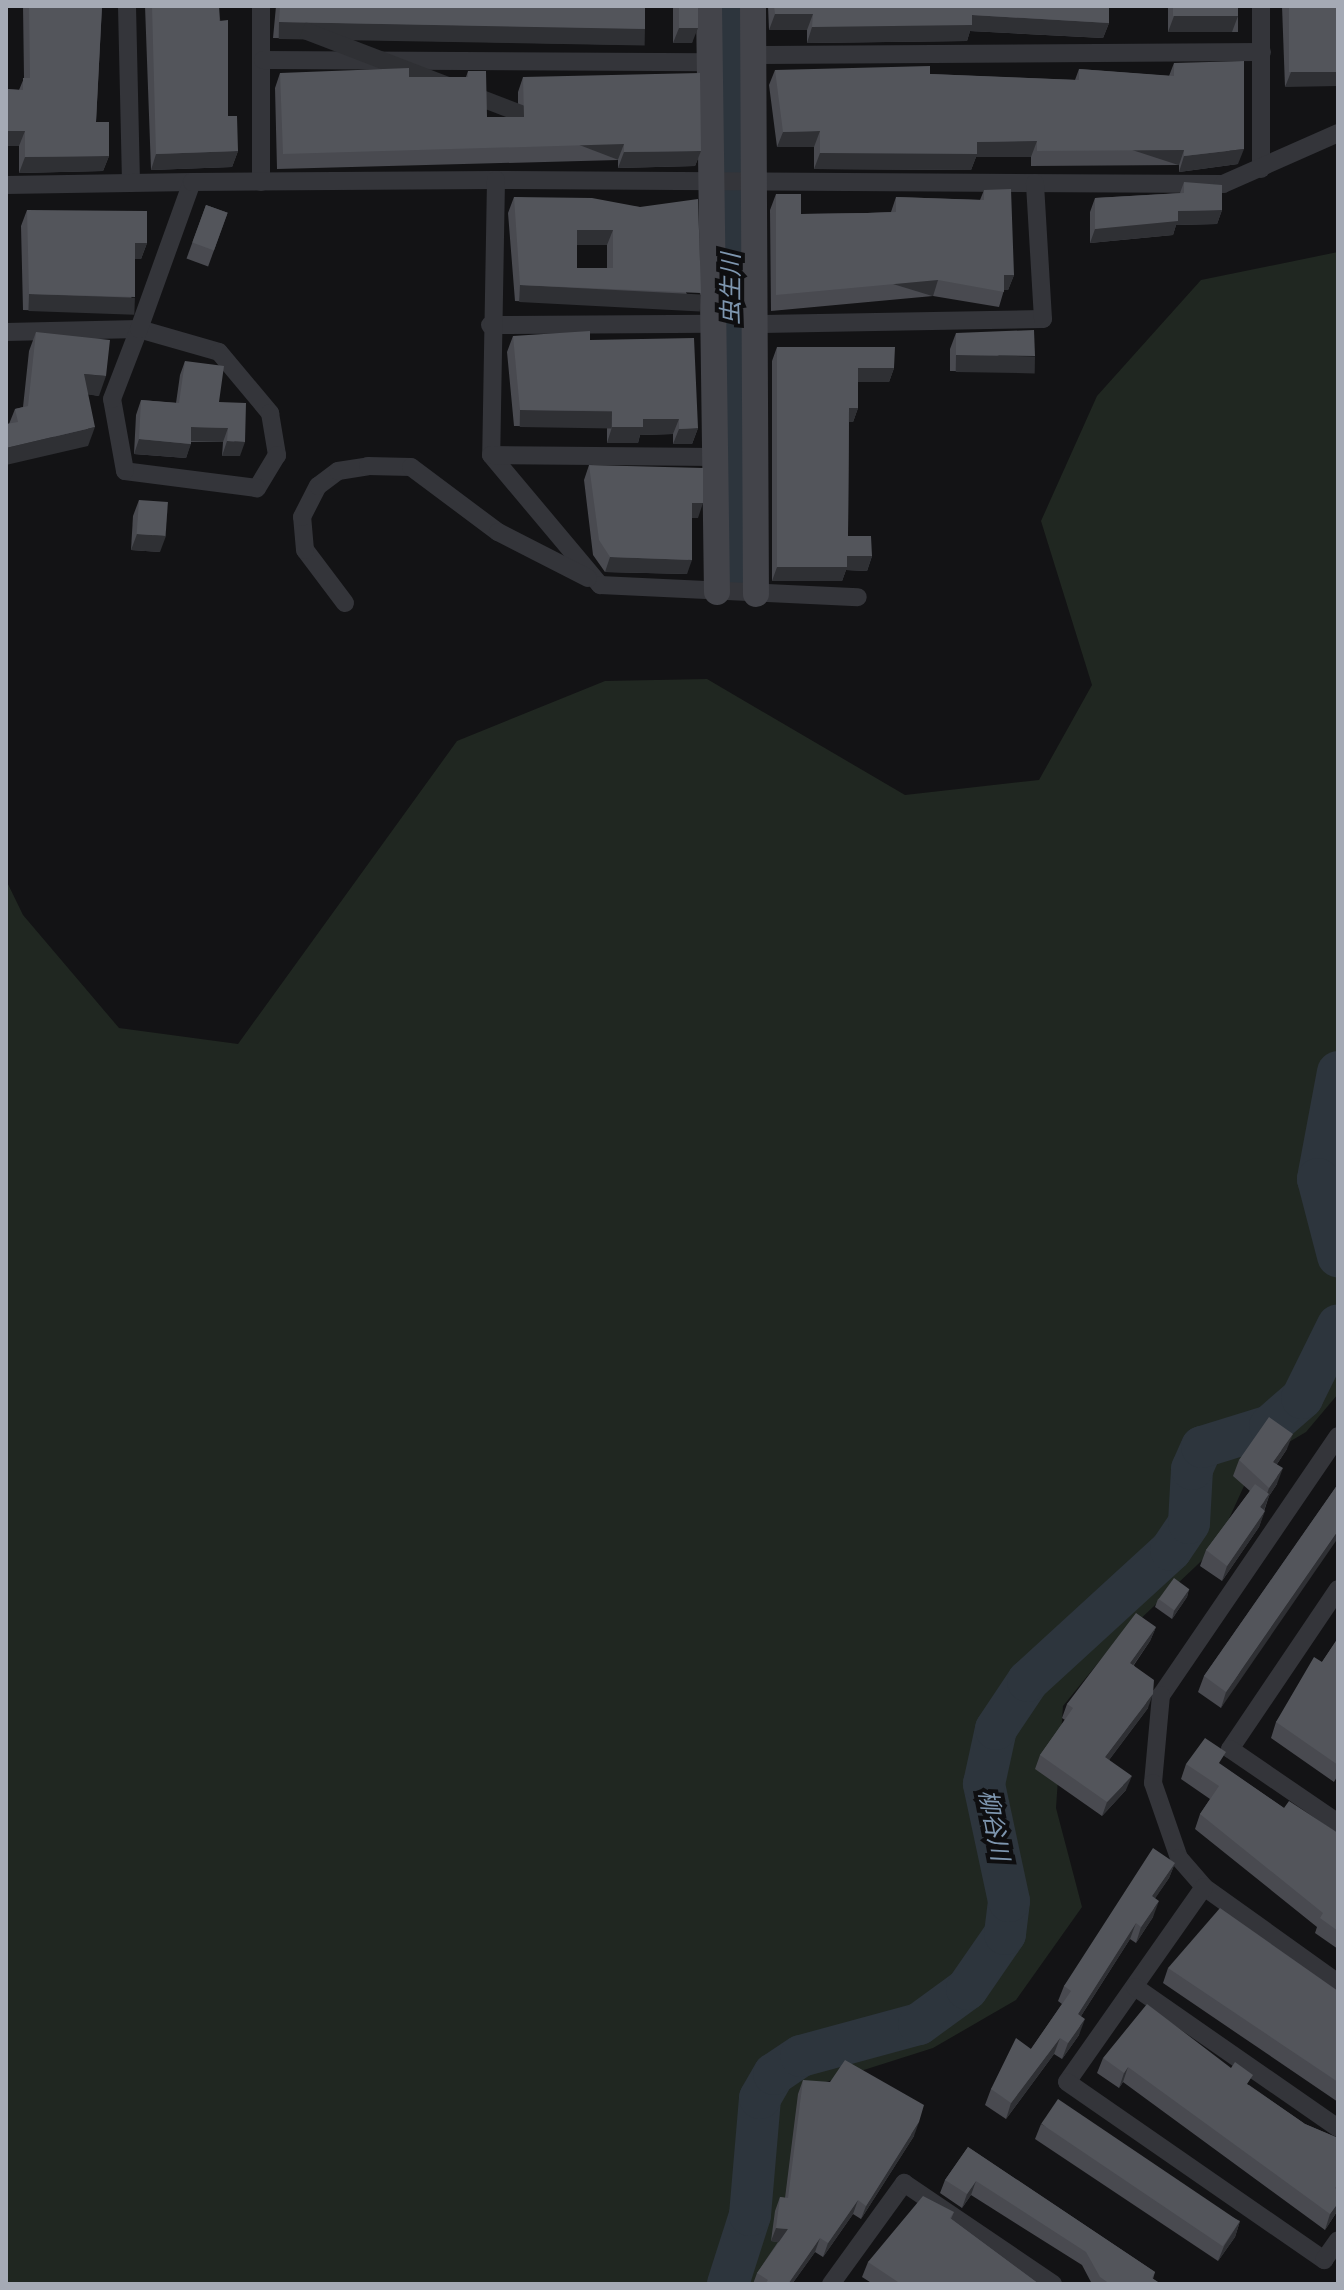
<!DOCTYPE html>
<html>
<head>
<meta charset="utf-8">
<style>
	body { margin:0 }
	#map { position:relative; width:1344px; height:2290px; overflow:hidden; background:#131315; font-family:Ubuntu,"Noto Sans JP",sans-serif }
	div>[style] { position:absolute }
	.green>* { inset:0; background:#202721 }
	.river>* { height:42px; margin:-21px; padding:0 21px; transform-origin:21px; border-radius:21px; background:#2d353d }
	.street>* { height:18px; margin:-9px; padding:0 9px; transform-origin:9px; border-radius:9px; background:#34353a }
	.secondary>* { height:26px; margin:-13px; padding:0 13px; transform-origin:13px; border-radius:13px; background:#43444a }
	.wall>* { inset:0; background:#494a50; transform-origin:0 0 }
	.shaded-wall>* { inset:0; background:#2f3034; transform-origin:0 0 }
	.building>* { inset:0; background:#53555b; transform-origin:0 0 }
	span { translate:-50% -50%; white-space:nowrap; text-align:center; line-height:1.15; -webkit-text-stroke:8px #0e0e10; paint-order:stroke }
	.water-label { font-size:24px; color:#7e96af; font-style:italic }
	.frame { position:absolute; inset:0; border:8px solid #a5aab5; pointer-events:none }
</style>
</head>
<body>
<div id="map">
	<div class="green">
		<i style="clip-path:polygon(1338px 252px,1338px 1394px,1306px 1432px,1255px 1462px,1216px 1547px,1111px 1647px,1063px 1706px,1056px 1808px,1082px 1907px,1016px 2000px,933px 2048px,826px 2082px,776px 2284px,6px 2284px,6px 880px,23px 915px,119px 1028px,238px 1044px,457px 741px,605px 681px,707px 679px,905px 795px,1039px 780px,1092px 685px,1041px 521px,1097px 396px,1201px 280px)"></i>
	</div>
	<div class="river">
		<i style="left:730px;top:6px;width:567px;rotate:89.7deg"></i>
		<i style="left:1338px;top:1072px;width:109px;rotate:100.6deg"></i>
		<i style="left:1318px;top:1179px;width:80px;rotate:75.4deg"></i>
		<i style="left:728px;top:2284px;width:72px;rotate:-72.3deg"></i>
		<i style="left:750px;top:2215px;width:117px;rotate:-85.1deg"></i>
		<i style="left:760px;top:2098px;width:28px;rotate:-60deg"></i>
		<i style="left:774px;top:2074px;width:32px;rotate:-34deg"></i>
		<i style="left:801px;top:2056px;width:122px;rotate:-15.2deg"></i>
		<i style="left:919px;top:2024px;width:59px;rotate:-36.1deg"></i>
		<i style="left:967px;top:1989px;width:67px;rotate:-55.4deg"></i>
		<i style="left:1005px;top:1934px;width:33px;rotate:-83deg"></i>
		<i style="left:1009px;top:1901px;width:120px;rotate:-102.1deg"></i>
		<i style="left:984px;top:1784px;width:56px;rotate:-77.7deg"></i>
		<i style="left:996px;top:1729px;width:58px;rotate:-56.3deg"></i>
		<i style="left:1028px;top:1681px;width:194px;rotate:-42.5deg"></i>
		<i style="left:1171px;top:1550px;width:32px;rotate:-56deg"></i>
		<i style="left:1189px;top:1523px;width:54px;rotate:-86.8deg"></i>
		<i style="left:1192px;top:1469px;width:24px;rotate:-66deg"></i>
		<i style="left:1202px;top:1447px;width:71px;rotate:-17.2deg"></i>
		<i style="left:1270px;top:1426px;width:43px;rotate:-41.2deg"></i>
		<i style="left:1302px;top:1398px;width:81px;rotate:-63.7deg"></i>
	</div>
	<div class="street">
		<i style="left:127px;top:6px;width:177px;rotate:88.7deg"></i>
		<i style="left:261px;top:6px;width:176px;rotate:90deg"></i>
		<i style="left:754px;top:55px;width:508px;rotate:-0.34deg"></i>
		<i style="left:263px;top:60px;width:446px;rotate:0.3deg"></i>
		<i style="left:1261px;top:169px;width:163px;rotate:-90deg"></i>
		<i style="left:496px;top:180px;width:727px;rotate:0.32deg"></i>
		<i style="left:1223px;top:184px;width:126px;rotate:-23.9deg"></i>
		<i style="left:6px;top:185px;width:186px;rotate:-0.9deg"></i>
		<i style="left:755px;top:324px;width:288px;rotate:-1deg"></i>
		<i style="left:1043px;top:319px;width:136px;rotate:-93.4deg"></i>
		<i style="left:490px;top:325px;width:223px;rotate:-0.3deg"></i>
		<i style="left:6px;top:332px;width:133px;rotate:-1.3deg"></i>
		<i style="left:139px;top:329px;width:83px;rotate:16deg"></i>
		<i style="left:219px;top:352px;width:80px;rotate:50.1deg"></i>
		<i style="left:270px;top:413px;width:43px;rotate:80.5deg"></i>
		<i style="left:277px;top:455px;width:39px;rotate:121deg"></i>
		<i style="left:257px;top:488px;width:133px;rotate:-172.7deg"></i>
		<i style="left:125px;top:471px;width:73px;rotate:-100.2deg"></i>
		<i style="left:112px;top:399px;width:75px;rotate:-68.9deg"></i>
		<i style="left:139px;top:329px;width:156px;rotate:-70.2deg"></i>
		<i style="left:192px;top:182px;width:304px;rotate:-0.4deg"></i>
		<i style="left:496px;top:180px;width:275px;rotate:91deg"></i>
		<i style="left:491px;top:455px;width:170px;rotate:50deg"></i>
		<i style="left:600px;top:585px;width:258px;rotate:2.7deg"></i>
		<i style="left:491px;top:455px;width:224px;rotate:0.5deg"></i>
		<i style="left:345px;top:603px;width:66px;rotate:-127deg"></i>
		<i style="left:305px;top:550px;width:33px;rotate:-95deg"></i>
		<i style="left:302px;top:517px;width:35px;rotate:-63deg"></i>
		<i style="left:318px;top:486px;width:25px;rotate:-37deg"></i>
		<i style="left:338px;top:471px;width:30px;rotate:-9deg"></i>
		<i style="left:368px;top:466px;width:43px;rotate:1.3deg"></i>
		<i style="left:411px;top:467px;width:109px;rotate:36.8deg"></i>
		<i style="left:498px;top:532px;width:101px;rotate:27.1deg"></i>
		<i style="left:1338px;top:1436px;width:314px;rotate:124.3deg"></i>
		<i style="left:1161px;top:1695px;width:88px;rotate:95.2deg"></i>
		<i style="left:1153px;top:1783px;width:79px;rotate:70.9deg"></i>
		<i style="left:1179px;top:1858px;width:38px;rotate:49deg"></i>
		<i style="left:1204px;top:1887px;width:165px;rotate:35.6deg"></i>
		<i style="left:1338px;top:1589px;width:193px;rotate:124deg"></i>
		<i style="left:1230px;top:1749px;width:131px;rotate:34.4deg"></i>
		<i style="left:1204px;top:1887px;width:238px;rotate:125.1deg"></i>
		<i style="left:1067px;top:2082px;width:313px;rotate:34.7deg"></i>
		<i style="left:1324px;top:2260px;width:24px;rotate:-55deg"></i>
		<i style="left:1135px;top:1987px;width:247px;rotate:34.8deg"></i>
		<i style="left:831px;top:2284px;width:125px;rotate:-54.1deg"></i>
		<i style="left:904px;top:2183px;width:180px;rotate:34.1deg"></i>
	</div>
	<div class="secondary">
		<i style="left:709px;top:6px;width:586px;rotate:89.22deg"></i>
		<i style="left:753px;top:6px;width:588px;rotate:89.71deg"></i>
	</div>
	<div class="wall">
		<i style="clip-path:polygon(23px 6px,102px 6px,96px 122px,109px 156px,103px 171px,19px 173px,19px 146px,6px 146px,6px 89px,19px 90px,24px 78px)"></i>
		<i style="clip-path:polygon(145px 6px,219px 6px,228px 116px,238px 151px,232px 167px,151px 170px)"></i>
		<i style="clip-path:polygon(276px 6px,645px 6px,639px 45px,273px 38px)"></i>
		<i style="clip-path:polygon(673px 6px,698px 6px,692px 43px,673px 43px)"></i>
		<i style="clip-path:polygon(768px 6px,1109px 6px,1109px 23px,1103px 38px,970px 31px,967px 41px,807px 43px,807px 30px,769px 30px)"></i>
		<i style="left:1168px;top:6px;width:70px;height:26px"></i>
		<i style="clip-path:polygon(1282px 6px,1338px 6px,1285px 87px)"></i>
		<i style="clip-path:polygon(1174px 63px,1238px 164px,1179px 172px,1179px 165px,1031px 166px,1031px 157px,976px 157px,971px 170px,814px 169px,814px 147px,777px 147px,769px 85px,775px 70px,930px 74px,1075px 80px,1079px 69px,1169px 76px)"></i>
		<i style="clip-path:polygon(468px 71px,487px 117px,518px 117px,518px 92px,523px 77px,701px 151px,695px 166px,618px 168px,618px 160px,277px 169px,275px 88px,280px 73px,409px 77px,466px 77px)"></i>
		<i style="clip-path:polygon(1184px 182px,1222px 210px,1217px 224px,1176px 225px,1173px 235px,1090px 243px,1090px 212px,1095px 198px,1180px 193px)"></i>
		<i style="clip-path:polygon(984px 190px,1014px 275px,1008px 290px,1004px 290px,999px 307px,933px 296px,771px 311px,770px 210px,776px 194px,801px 214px,867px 213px,891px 212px,896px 197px,980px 200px)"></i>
		<i style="clip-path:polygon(evenodd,514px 197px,640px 207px,695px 309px,515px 301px,508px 213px,514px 197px,577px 245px,607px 245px,607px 268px,577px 268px,577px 245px)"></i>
		<i style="left:206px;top:205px;width:23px;height:57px;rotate:20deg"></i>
		<i style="clip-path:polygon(27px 210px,147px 243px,141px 259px,135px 259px,130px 313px,23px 310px,21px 226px)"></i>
		<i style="clip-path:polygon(36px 332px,99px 396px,88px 394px,88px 446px,9px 424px,15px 409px,23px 407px,29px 351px)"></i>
		<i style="clip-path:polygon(956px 333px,1029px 372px,950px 371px,950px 349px)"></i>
		<i style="clip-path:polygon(513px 336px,590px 340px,698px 428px,692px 444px,673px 444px,673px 434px,640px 435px,638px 443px,607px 443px,607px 427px,514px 426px,507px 352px)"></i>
		<i style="clip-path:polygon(777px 347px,894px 368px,889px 382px,858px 382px,858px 408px,853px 422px,849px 422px,848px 536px,872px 556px,867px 571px,846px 570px,842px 581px,772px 581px,772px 361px)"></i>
		<i style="clip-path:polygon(185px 361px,219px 402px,240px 456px,222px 456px,223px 442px,191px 442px,186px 458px,134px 454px,136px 415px,141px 400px,176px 403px,180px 375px)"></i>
		<i style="clip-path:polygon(589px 465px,698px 518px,692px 518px,687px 574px,605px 572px,593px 555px,584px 480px)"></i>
		<i style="clip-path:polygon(139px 500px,160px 552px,131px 550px,133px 516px)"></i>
		<i style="clip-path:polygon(1287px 1449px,1277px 1464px,1277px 1484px,1269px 1496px,1259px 1527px,1222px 1581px,1200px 1566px,1206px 1550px,1250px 1491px,1233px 1476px,1239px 1460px)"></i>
		<i style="clip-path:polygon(1338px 1484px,1221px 1708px,1198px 1692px,1204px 1676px)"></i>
		<i style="clip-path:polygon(1189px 1589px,1187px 1597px,1172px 1619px,1155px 1607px,1158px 1599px)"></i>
		<i style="clip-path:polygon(1156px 1627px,1150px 1641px,1134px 1665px,1148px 1708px,1109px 1760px,1126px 1790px,1102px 1816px,1035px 1769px,1040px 1755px,1065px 1720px,1062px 1718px,1067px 1704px)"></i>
		<i style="clip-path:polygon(1338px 1638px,1338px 1775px,1334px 1782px,1271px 1738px,1276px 1722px,1322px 1662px)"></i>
		<i style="clip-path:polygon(1186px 1764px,1221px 1765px,1284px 1808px,1338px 1833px,1338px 1949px,1315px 1933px,1317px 1927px,1195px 1829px,1200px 1814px,1210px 1799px,1181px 1779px)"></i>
		<i style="clip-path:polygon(1175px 1863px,1169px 1878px,1155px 1898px,1153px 1917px,1136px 1943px,1130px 1939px,1081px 2016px,1079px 2035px,1062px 2059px,1054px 2054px,1006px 2119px,985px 2105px,991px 2089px,1031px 2049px,1062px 2004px,1058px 2001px,1064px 1986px)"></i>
		<i style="clip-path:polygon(1168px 1968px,1338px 1991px,1338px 2102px,1163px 1983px)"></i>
		<i style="clip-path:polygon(1103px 2058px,1249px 2085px,1305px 2124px,1338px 2138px,1338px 2210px,1325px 2230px,1123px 2082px,1119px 2088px,1097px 2073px)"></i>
		<i style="clip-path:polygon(803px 2080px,914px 2136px,861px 2219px,853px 2214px,823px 2257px,815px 2252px,792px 2284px,753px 2284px,757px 2273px,778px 2242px,771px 2241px,775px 2211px,780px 2197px,785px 2198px,798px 2094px)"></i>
		<i style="clip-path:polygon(1041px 2124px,1240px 2221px,1235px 2237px,1218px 2261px,1035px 2139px)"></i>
		<i style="clip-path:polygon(968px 2147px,1155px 2272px,1153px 2279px,1161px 2284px,1092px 2284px,1082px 2265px,971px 2195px,962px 2208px,940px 2193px,945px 2180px)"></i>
		<i style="clip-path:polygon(954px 2212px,951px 2219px,1039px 2284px,873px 2284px,862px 2277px,868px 2262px)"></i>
	</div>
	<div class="shaded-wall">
		<i style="clip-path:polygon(775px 14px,813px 14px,807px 30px,769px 30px)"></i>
		<i style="clip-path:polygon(972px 15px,1109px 23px,1103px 38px,970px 31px,967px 41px,807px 43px,812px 27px)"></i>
		<i style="clip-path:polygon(1174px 16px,1238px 16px,1232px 32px,1168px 32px)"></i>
		<i style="left:279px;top:22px;width:366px;height:17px;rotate:1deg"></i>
		<i style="clip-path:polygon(679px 28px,698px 28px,692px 43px,673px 43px)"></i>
		<i style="clip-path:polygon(1338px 70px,1338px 86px,1285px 87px,1291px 72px)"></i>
		<i style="clip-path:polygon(6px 131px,25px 131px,19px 146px,6px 146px)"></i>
		<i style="clip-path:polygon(820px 131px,814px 147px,777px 147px,783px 132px)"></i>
		<i style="clip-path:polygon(1037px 141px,1031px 157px,976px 157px,971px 170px,814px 169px,820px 153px,977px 142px)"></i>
		<i style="left:624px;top:144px;width:17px;height:341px;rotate:111deg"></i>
		<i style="clip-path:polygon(1244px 149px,1238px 164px,1179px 172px,1184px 156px)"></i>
		<i style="left:1184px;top:150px;width:16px;height:147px;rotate:108deg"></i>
		<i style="clip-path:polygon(238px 151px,232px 167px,151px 170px,156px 154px)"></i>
		<i style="clip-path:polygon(701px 151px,695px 166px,618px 168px,624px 152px)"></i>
		<i style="clip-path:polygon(109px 156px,103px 171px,19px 173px,25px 157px)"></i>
		<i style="clip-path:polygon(1222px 210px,1217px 224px,1176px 225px,1173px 235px,1090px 243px,1095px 229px,1178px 211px)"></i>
		<i style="clip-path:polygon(577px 230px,613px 230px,607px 245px,571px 245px)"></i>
		<i style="clip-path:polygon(135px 243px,147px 243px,141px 259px,129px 259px)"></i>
		<i style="clip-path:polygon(1004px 275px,1014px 275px,1008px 290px,999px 290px)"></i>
		<i style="left:938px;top:280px;width:17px;height:163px;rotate:107deg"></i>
		<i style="left:520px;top:285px;width:181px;height:17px;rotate:3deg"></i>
		<i style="left:29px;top:294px;width:106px;height:17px;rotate:2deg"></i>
		<i style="left:956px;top:355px;width:79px;height:17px;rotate:1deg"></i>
		<i style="clip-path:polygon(858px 368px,894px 368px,889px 382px,853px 382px)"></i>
		<i style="clip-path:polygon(84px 374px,106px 376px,99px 396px,77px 393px)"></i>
		<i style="clip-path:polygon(849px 408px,858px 408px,853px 422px,844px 422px)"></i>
		<i style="left:520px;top:410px;width:92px;height:17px;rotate:1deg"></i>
		<i style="clip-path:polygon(643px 419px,679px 419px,673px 434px,640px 435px,638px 443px,607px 443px,612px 427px)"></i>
		<i style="clip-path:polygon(95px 427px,88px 446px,6px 465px,6px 448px)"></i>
		<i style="clip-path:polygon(191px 427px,228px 428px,223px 442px,186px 441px)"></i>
		<i style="clip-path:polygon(698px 428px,692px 444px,673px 444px,679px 429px)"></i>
		<i style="clip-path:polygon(139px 439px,191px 444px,186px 458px,134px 454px)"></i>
		<i style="clip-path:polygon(227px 441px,245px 442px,240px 456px,222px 456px)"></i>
		<i style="clip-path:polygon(692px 503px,703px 503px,698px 518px,686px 518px)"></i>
		<i style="clip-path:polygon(137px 534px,166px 536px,160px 552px,131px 550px)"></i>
		<i style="clip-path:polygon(847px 556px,872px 556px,867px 571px,846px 570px,842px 581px,772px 581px,777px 567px)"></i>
		<i style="clip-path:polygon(610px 557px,692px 560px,687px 574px,605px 572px)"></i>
		<i style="clip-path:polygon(1293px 1434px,1287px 1449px,1268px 1477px,1273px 1462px)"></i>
		<i style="clip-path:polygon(1283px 1468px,1277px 1484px,1269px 1496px,1264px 1510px,1260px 1507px,1264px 1502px,1269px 1488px)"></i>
		<i style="clip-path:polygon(1265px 1511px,1259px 1527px,1222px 1581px,1227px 1566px)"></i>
		<i style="clip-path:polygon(1338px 1531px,1338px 1538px,1221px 1708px,1226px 1692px)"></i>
		<i style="clip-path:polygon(1189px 1589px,1187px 1597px,1172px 1619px,1174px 1611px)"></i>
		<i style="clip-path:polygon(1156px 1627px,1150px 1641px,1125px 1677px,1130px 1663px)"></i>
		<i style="clip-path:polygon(1153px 1694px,1148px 1708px,1100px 1772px,1105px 1757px)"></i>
		<i style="clip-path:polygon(1132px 1776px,1126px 1790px,1102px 1816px,1107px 1802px)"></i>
		<i style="clip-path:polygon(1175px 1863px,1169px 1878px,1146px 1912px,1152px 1896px)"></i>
		<i style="clip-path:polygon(1159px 1901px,1153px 1917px,1136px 1943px,1141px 1927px)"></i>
		<i style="clip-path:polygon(1136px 1923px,1130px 1939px,1072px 2030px,1078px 2014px)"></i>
		<i style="clip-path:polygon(1085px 2019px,1079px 2035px,1062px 2059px,1068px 2043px)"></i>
		<i style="clip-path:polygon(1060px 2038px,1054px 2054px,1006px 2119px,1011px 2103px)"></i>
		<i style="clip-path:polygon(1128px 2067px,1123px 2082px,1119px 2088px,1124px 2073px)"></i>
		<i style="clip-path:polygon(919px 2122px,914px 2136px,861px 2219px,866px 2206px)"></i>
		<i style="clip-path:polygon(976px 2181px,971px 2195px,962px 2208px,967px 2194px)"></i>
		<i style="clip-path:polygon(858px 2200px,853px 2214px,823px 2257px,828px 2243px)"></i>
		<i style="clip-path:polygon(1338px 2203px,1338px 2210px,1325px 2230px,1330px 2214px)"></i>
		<i style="clip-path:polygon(1240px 2221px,1235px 2237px,1218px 2261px,1224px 2246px)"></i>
		<i style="clip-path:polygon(776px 2228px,788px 2229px,783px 2243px,771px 2241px)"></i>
		<i style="clip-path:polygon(820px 2238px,815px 2252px,792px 2284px,788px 2284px)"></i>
	</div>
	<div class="building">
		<i style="clip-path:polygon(29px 6px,102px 6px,96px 122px,109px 122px,109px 156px,25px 157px,25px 131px,6px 131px,6px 89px,23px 90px,23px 78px,30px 78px)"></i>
		<i style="clip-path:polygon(152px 6px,219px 6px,219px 21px,228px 20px,228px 116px,237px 116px,238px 151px,156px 154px)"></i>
		<i style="clip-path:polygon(280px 6px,645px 6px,645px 29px,279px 22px)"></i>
		<i style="left:679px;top:6px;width:19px;height:22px"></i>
		<i style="clip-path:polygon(774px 6px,1109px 6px,1109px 23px,972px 15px,972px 25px,812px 27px,813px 14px,775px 14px)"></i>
		<i style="left:1173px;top:6px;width:65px;height:10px"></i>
		<i style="left:1289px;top:6px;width:49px;height:66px"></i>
		<i style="clip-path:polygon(1244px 61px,1244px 149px,1184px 156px,1184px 150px,1037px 151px,1037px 141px,977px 142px,977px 154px,820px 153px,820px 131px,783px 132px,775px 70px,930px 66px,930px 74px,1079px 80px,1079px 69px,1174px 76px,1174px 63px)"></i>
		<i style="clip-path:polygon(409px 68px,409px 77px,468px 77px,468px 71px,486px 71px,487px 117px,524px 117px,523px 77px,700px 73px,701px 151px,624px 152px,624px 144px,283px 154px,280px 73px)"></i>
		<i style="clip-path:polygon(1184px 182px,1222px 185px,1222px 210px,1178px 211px,1178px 221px,1095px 229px,1095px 198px,1184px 193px)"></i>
		<i style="clip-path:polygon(1011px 189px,1014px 275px,1004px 275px,1004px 292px,938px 280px,776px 295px,776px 194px,801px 194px,801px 214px,867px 213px,896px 212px,896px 197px,984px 200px,984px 190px)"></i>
		<i style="clip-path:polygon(evenodd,514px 197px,592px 198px,640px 207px,698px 199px,701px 293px,520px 285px,514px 197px,577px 230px,613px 230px,613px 268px,577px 268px,577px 230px)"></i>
		<i style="left:206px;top:205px;width:23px;height:40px;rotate:20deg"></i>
		<i style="clip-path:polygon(27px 210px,147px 211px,147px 243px,135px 243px,135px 297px,29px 294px)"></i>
		<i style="clip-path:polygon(1034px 330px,1035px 356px,956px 355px,956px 333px)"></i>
		<i style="clip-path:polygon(590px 331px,590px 340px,694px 338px,698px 428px,679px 429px,679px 419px,643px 419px,643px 427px,612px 427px,612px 411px,520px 410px,513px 336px)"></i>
		<i style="clip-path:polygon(36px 332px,110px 340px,106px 376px,84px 374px,95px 427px,6px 448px,6px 424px,18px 422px,15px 409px,28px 406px)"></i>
		<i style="clip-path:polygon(777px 347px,895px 347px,894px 368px,858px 368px,858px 408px,849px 408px,848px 536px,871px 536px,872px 556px,847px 556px,847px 567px,777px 567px)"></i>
		<i style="clip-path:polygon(185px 361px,224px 366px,219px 402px,246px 403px,245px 442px,227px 441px,228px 428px,191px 427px,191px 444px,139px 439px,141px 400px,179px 403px)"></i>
		<i style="clip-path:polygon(589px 465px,703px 468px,703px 503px,692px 503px,692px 560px,610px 557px,599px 540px)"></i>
		<i style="left:139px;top:500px;width:29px;height:34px;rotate:4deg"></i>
		<i style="clip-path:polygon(1269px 1417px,1293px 1434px,1273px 1462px,1283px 1468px,1269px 1488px,1239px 1460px)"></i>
		<i style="clip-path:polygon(1255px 1484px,1269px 1494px,1260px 1507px,1265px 1511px,1227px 1566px,1206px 1550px)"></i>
		<i style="clip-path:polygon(1338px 1484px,1338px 1531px,1226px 1692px,1204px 1676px)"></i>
		<i style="left:1174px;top:1578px;width:19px;height:26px;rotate:36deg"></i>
		<i style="clip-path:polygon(1136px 1613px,1156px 1627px,1130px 1663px,1154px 1680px,1153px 1694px,1105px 1757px,1132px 1776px,1107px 1802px,1040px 1755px,1073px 1708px,1067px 1704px)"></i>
		<i style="clip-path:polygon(1338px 1638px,1338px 1765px,1276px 1722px,1314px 1657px,1322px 1662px)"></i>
		<i style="clip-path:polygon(1205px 1738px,1226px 1752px,1219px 1763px,1284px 1808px,1289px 1801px,1338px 1833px,1338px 1931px,1320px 1918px,1323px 1913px,1200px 1814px,1219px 1786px,1186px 1764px)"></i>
		<i style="clip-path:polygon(1153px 1848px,1175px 1863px,1152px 1896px,1159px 1901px,1141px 1927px,1136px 1923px,1078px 2014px,1085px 2019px,1068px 2043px,1060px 2038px,1011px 2103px,991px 2089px,1016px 2038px,1031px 2049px,1071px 1991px,1064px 1986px)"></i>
		<i style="clip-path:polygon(1220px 1908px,1338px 1991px,1338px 2082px,1168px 1968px)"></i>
		<i style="clip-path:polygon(1147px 2004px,1231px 2068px,1235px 2062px,1253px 2075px,1247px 2084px,1305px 2124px,1338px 2138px,1338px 2184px,1335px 2188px,1338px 2191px,1338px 2203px,1330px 2214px,1128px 2067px,1124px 2073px,1103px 2058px)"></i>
		<i style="clip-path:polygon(845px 2060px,924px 2105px,919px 2122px,866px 2206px,858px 2200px,828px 2243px,820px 2238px,788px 2284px,765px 2284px,768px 2280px,757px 2273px,788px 2229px,776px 2228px,780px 2197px,788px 2198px,803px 2080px,830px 2082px)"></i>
		<i style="left:1058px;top:2099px;width:219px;height:30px;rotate:34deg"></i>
		<i style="clip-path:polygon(968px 2147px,1155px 2272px,1152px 2278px,1161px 2284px,1110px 2284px,1100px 2277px,1086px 2252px,976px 2181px,967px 2194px,945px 2180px)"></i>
		<i style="clip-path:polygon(923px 2196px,954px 2212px,950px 2218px,1039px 2284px,901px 2284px,868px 2262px)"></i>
	</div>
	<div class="water-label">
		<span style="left:731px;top:289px;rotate:-90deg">虫生川</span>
		<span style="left:994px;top:1825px;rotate:79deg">柳谷川</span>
	</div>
	<div class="frame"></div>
</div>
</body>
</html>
